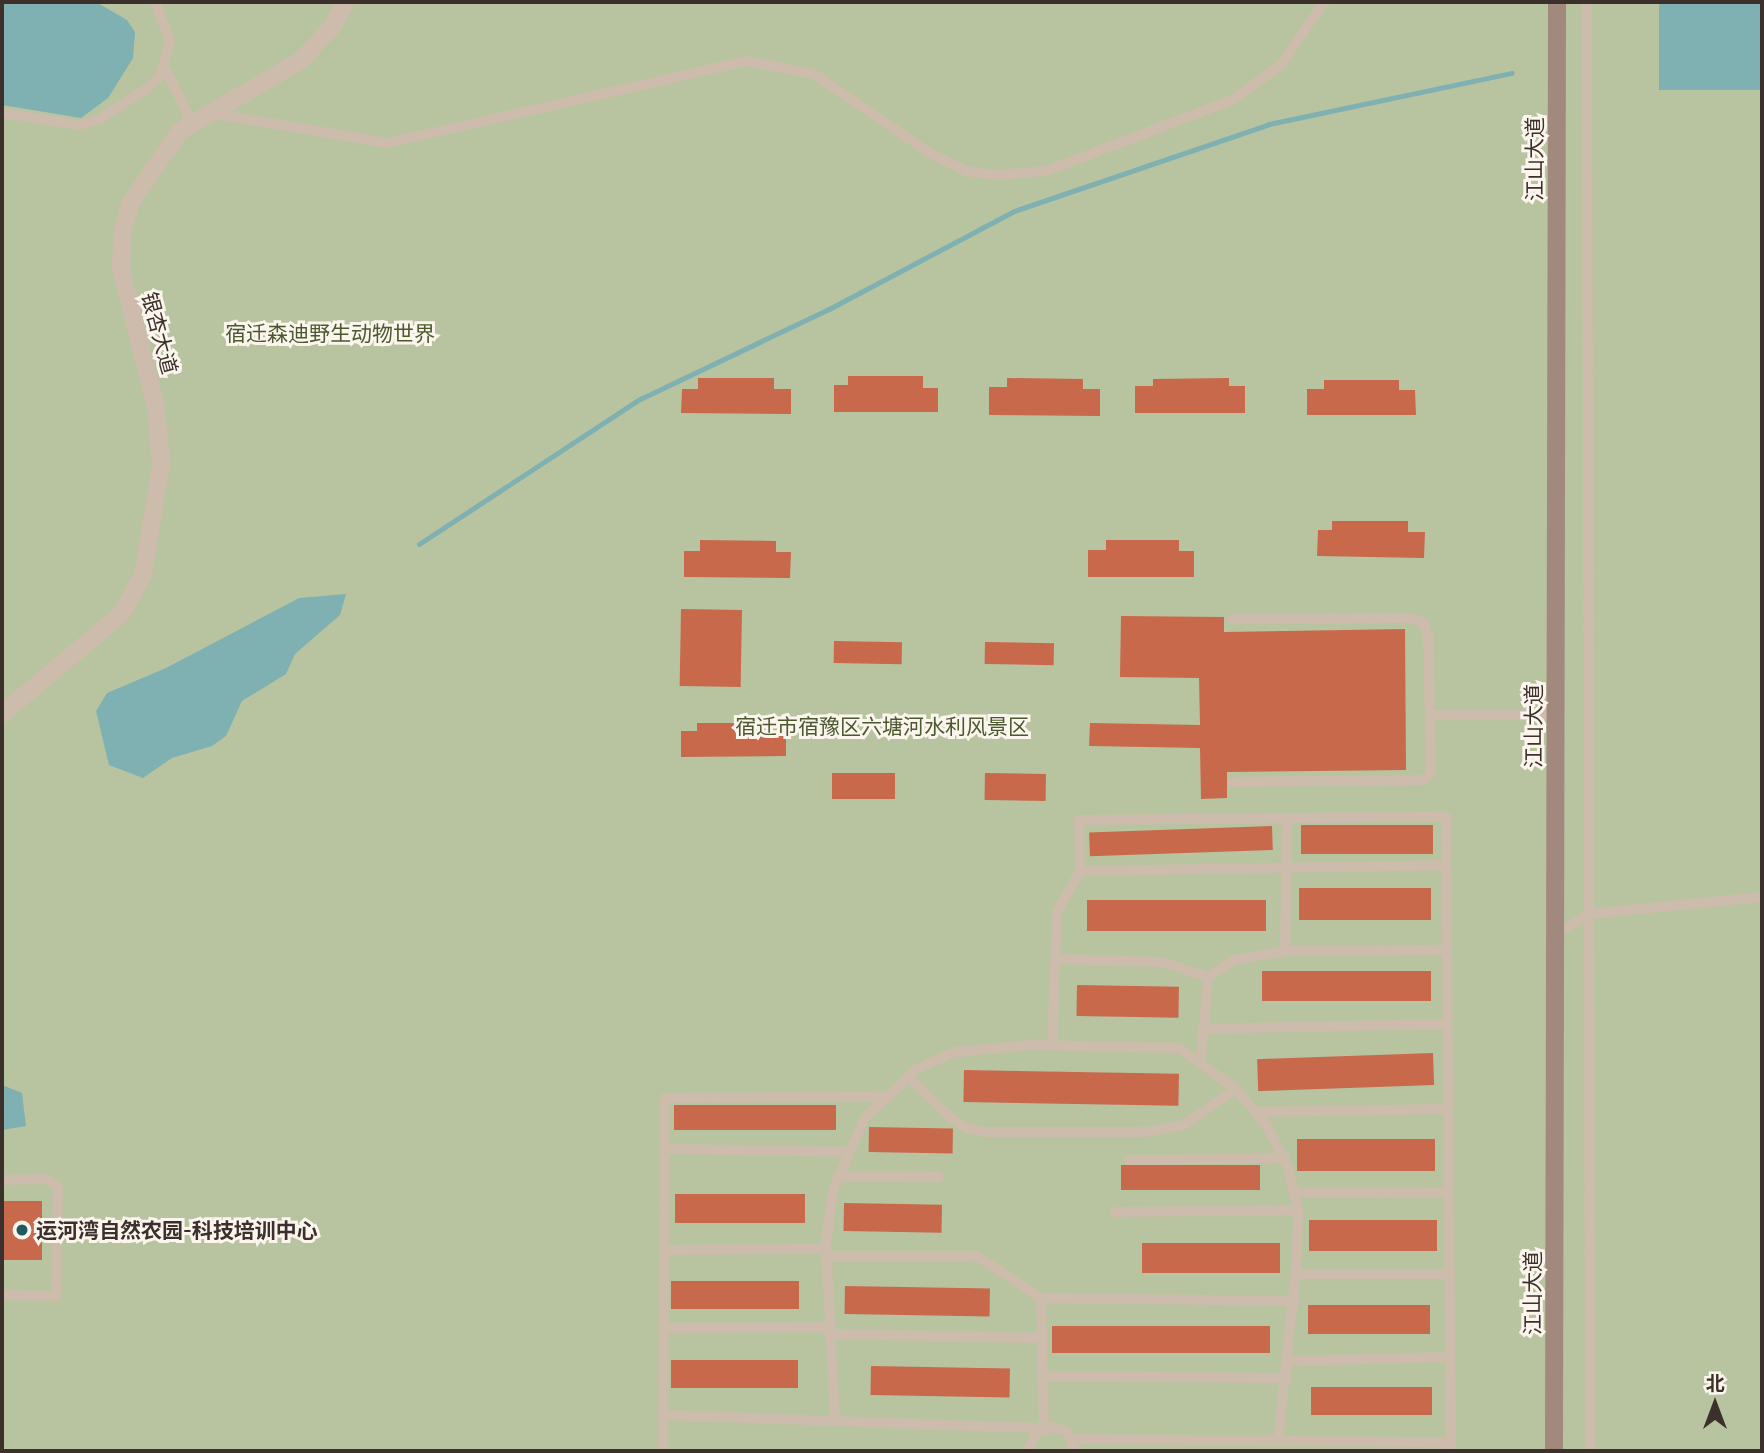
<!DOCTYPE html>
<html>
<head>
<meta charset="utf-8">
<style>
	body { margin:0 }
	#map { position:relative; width:1764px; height:1453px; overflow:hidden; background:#f4ebe1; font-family:Manrope,"Noto Sans SC",sans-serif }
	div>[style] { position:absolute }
	.green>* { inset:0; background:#b8c4a0; transform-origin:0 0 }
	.water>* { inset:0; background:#7fb0b2; transform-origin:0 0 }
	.stream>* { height:5px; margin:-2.5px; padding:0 2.5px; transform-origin:2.5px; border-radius:2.5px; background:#7fb0b2 }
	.building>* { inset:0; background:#c8694b; transform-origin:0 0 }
	.service>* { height:10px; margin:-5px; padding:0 5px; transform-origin:5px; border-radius:5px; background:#cdbbac }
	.minor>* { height:18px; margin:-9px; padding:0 9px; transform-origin:9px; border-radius:9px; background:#cdbbac }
	.secondary>* { height:18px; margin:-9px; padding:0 9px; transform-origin:9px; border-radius:9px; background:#a18a7d }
	.dots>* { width:19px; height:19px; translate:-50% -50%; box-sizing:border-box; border:4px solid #fbf5ee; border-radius:50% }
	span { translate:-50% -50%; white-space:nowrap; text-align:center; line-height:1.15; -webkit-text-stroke:6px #fbf5ee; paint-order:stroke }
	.street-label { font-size:21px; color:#3b302b }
	.park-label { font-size:21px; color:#4a5a2e }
	.poi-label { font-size:21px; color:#3b302b; font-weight:700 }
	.left { translate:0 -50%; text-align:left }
	.frame { position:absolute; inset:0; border:4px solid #3b302b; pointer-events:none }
	.north { position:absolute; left:1680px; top:1369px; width:70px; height:70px; -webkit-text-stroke:5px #fbf5ee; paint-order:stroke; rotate:0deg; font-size:19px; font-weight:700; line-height:28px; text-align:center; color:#3b302b }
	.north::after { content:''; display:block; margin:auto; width:24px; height:32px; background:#3b302b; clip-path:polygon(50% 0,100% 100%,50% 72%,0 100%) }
</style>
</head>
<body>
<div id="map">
	<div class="green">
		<i style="left:2px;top:2px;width:1760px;height:1449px"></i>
	</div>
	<div class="water">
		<i style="clip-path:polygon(2px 2px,96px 2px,127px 20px,135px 32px,133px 58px,108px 98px,81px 118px,2px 105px)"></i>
		<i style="left:1659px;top:2px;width:103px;height:88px"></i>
		<i style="clip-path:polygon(346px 594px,340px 615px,295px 654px,286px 674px,242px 701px,226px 736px,212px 746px,172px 758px,143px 778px,109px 765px,96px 711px,107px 693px,166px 668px,299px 598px)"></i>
		<i style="clip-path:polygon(2px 1085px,22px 1093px,26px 1126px,2px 1130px)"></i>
	</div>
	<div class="stream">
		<i style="left:419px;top:544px;width:262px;rotate:-33.3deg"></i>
		<i style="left:638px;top:400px;width:212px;rotate:-25.5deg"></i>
		<i style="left:829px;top:309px;width:209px;rotate:-27.9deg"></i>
		<i style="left:1014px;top:211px;width:269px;rotate:-18.8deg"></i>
		<i style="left:1269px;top:124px;width:248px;rotate:-11.9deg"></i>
	</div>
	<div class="building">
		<i style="clip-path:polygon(848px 376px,923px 376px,923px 388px,938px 388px,938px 412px,834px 412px,834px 385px,848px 385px)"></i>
		<i style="clip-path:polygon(698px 378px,774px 378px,774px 389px,791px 389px,791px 414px,681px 413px,682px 389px,698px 389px)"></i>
		<i style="clip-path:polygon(1007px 378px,1083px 379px,1083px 389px,1100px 389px,1100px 416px,989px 415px,989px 387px,1007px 387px)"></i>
		<i style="clip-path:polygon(1229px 378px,1229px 386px,1245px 386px,1245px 413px,1135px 413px,1135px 386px,1153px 386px,1153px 379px)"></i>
		<i style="clip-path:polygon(1324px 380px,1399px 380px,1399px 390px,1415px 390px,1416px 415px,1307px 415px,1307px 389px,1324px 389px)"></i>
		<i style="clip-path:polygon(1332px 521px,1408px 521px,1408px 532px,1425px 532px,1424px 558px,1317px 556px,1318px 530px,1332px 530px)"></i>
		<i style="clip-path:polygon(700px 540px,776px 541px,776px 552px,791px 552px,790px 578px,684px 577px,684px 551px,700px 551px)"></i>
		<i style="clip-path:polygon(1106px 540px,1179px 540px,1179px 551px,1194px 551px,1194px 577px,1088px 577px,1088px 550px,1106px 550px)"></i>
		<i style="left:681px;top:609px;width:61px;height:77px;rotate:1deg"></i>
		<i style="clip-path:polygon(1121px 616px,1224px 617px,1224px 632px,1405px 629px,1406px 770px,1227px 772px,1227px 798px,1201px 799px,1200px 748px,1089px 746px,1090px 723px,1200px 725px,1199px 678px,1120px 677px)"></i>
		<i style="left:834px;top:641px;width:68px;height:22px;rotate:1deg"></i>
		<i style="left:985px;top:642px;width:69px;height:22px;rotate:1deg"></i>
		<i style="clip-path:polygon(697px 723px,773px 723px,773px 731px,786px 731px,786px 756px,681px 757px,681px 731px,697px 731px)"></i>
		<i style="left:832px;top:773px;width:63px;height:26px"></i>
		<i style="left:985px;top:773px;width:61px;height:27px;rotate:1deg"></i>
		<i style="left:1433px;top:825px;width:29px;height:132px;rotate:90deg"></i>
		<i style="left:1272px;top:826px;width:24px;height:183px;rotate:88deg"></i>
		<i style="left:1431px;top:888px;width:32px;height:132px;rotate:90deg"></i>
		<i style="left:1087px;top:900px;width:179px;height:31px"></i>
		<i style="left:1262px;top:971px;width:169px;height:30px"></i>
		<i style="left:1077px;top:985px;width:102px;height:31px;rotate:1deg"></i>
		<i style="left:1433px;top:1053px;width:32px;height:176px;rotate:88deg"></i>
		<i style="left:964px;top:1070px;width:215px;height:32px;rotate:1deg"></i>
		<i style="left:674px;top:1105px;width:162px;height:25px"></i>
		<i style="left:869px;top:1127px;width:84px;height:25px;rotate:1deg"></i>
		<i style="left:1297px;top:1139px;width:138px;height:32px"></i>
		<i style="left:1121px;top:1165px;width:139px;height:25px"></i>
		<i style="left:675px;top:1194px;width:130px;height:29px"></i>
		<i style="left:2px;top:1201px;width:40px;height:59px"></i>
		<i style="left:844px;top:1203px;width:98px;height:28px;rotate:1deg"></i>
		<i style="left:1309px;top:1220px;width:128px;height:31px"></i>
		<i style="left:1142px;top:1243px;width:138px;height:30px"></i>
		<i style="left:671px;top:1281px;width:128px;height:28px"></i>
		<i style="left:845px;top:1286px;width:145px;height:28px;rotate:1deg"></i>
		<i style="left:1430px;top:1305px;width:29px;height:122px;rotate:90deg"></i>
		<i style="left:1270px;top:1326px;width:27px;height:218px;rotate:90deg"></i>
		<i style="left:671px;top:1360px;width:127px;height:28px"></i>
		<i style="left:871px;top:1366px;width:139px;height:29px;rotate:1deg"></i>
		<i style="left:1432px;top:1387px;width:28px;height:121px;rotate:90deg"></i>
	</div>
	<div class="service">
		<i style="left:1587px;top:2px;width:1449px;rotate:89.88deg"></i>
		<i style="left:164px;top:66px;width:66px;rotate:63.8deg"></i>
		<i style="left:2px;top:113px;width:78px;rotate:8.9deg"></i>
		<i style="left:79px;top:125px;width:22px;rotate:-16deg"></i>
		<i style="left:100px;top:119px;width:59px;rotate:-33.1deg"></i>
		<i style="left:149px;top:87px;width:16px;rotate:-45deg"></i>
		<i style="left:160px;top:76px;width:36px;rotate:-74deg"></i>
		<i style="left:170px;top:41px;width:42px;rotate:-111deg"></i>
		<i style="left:216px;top:114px;width:174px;rotate:9.6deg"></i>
		<i style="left:388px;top:143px;width:367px;rotate:-12.9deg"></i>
		<i style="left:746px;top:61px;width:69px;rotate:10.8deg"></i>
		<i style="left:814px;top:74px;width:140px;rotate:34.3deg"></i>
		<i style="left:930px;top:153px;width:40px;rotate:26.6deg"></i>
		<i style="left:966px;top:171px;width:29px;rotate:8deg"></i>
		<i style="left:995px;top:175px;width:51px;rotate:-4.5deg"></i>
		<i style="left:1046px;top:171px;width:199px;rotate:-20.9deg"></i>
		<i style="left:1232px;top:100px;width:60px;rotate:-35.5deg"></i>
		<i style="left:1281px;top:65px;width:76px;rotate:-55.7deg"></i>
		<i style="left:1232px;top:619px;width:179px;rotate:-0.3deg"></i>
		<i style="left:1411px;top:618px;width:14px;rotate:21deg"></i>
		<i style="left:1424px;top:623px;width:14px;rotate:73deg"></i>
		<i style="left:1428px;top:636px;width:136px;rotate:88.7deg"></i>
		<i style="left:1431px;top:772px;width:11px;rotate:131deg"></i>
		<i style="left:1424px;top:780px;width:191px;rotate:179.4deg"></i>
		<i style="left:1430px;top:715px;width:125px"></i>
		<i style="left:1080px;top:871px;width:366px;rotate:-0.9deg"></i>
		<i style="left:1555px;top:935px;width:40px;rotate:-32deg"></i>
		<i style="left:1589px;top:914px;width:174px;rotate:-5.6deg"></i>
		<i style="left:1285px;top:951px;width:133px;rotate:-89.1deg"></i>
		<i style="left:1055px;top:959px;width:107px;rotate:1.6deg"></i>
		<i style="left:1162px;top:962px;width:48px;rotate:18.1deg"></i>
		<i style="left:1203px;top:1029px;width:244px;rotate:-1.2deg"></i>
		<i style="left:1052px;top:1045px;width:133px;rotate:-87.8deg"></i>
		<i style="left:1057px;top:912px;width:47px;rotate:-60.7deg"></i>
		<i style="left:1080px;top:871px;width:51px;rotate:-91.1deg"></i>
		<i style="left:1079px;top:820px;width:367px;rotate:-0.5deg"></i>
		<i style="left:1446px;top:817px;width:630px;rotate:89.55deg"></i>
		<i style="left:1201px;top:1060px;width:83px;rotate:-85.2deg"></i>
		<i style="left:1208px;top:977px;width:31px;rotate:-33deg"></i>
		<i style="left:1234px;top:960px;width:52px;rotate:-10deg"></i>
		<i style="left:1285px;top:951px;width:162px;rotate:-0.4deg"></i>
		<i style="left:908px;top:1077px;width:58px;rotate:43.6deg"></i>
		<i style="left:950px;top:1117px;width:19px;rotate:35deg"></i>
		<i style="left:966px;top:1128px;width:19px;rotate:12deg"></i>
		<i style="left:985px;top:1132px;width:160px"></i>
		<i style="left:1145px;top:1132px;width:40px;rotate:-10deg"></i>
		<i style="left:1184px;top:1125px;width:63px;rotate:-34.7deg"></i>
		<i style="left:1255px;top:1112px;width:193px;rotate:-0.9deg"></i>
		<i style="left:664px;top:1149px;width:183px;rotate:0.9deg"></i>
		<i style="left:1129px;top:1160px;width:156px;rotate:-0.7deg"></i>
		<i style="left:838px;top:1176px;width:101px;rotate:0.6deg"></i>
		<i style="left:2px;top:1180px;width:45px;rotate:-1.3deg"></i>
		<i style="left:47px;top:1179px;width:14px;rotate:36deg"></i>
		<i style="left:58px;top:1187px;width:109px;rotate:91.1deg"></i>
		<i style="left:56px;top:1296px;width:54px;rotate:-178.9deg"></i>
		<i style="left:1293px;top:1192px;width:156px;rotate:0.4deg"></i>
		<i style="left:1115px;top:1212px;width:183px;rotate:-0.6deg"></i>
		<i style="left:664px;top:1250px;width:162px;rotate:-0.4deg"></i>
		<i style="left:826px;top:1256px;width:151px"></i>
		<i style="left:977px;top:1256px;width:77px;rotate:33.3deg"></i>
		<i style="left:1041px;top:1298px;width:254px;rotate:0.7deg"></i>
		<i style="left:1296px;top:1274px;width:154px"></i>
		<i style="left:664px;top:1328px;width:165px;rotate:-0.3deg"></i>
		<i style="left:829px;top:1334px;width:213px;rotate:1.1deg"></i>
		<i style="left:1289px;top:1361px;width:161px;rotate:-1.4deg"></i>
		<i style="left:1043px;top:1376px;width:244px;rotate:0.5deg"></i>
		<i style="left:663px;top:1415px;width:381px;rotate:2deg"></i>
		<i style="left:1044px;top:1428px;width:130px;rotate:-91.3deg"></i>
		<i style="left:835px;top:1421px;width:179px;rotate:-92.9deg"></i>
		<i style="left:826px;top:1242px;width:52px;rotate:-82.3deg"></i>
		<i style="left:833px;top:1190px;width:77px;rotate:-66.4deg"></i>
		<i style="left:864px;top:1119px;width:74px;rotate:-43.4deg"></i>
		<i style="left:918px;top:1068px;width:40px;rotate:-23.4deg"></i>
		<i style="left:955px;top:1052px;width:75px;rotate:-5.3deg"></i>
		<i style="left:1030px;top:1045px;width:149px;rotate:1.2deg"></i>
		<i style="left:1179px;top:1048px;width:70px;rotate:35.7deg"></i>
		<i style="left:1236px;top:1089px;width:48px;rotate:50deg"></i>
		<i style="left:1267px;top:1126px;width:46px;rotate:62.9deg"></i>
		<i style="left:1288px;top:1167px;width:44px;rotate:76.9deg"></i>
		<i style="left:1298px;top:1210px;width:50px;rotate:91.1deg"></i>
		<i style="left:1297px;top:1260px;width:182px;rotate:96deg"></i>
		<i style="left:1072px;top:1439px;width:371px;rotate:0.5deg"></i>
		<i style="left:1443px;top:1442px;width:12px;rotate:48deg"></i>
		<i style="left:663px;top:1451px;width:353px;rotate:-89.7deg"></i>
		<i style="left:665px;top:1098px;width:221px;rotate:-0.3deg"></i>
		<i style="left:1028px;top:1451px;width:21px;rotate:-65deg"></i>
		<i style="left:1037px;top:1432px;width:16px;rotate:-18deg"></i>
		<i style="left:1052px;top:1427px;width:16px;rotate:18deg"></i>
		<i style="left:1067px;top:1432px;width:21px;rotate:67deg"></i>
	</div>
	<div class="minor">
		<i style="left:2px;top:714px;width:155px;rotate:-40deg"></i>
		<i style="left:121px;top:614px;width:45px;rotate:-60.6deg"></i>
		<i style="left:143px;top:575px;width:112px;rotate:-80.8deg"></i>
		<i style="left:161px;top:464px;width:57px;rotate:-95deg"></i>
		<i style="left:156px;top:407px;width:141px;rotate:-104.3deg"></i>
		<i style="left:121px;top:270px;width:37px;rotate:-88deg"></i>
		<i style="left:122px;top:233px;width:32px;rotate:-74deg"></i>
		<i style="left:131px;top:202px;width:86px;rotate:-55.4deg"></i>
		<i style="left:180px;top:131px;width:139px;rotate:-30.3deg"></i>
		<i style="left:300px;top:61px;width:48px;rotate:-46.7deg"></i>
		<i style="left:333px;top:26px;width:27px;rotate:-63deg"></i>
	</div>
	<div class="secondary">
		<i style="left:1554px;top:1451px;width:1449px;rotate:-89.88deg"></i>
	</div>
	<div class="dots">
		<i style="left:22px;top:1230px;background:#1f5a5e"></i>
	</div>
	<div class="street-label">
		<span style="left:1534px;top:159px;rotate:-90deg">江山大道</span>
		<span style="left:160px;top:333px;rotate:75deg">银杏大道</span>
		<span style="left:1533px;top:726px;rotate:-90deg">江山大道</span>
		<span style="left:1532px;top:1293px;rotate:-90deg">江山大道</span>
	</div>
	<div class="park-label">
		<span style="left:330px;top:333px">宿迁森迪野生动物世界</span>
		<span style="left:882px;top:726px">宿迁市宿豫区六塘河水利风景区</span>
	</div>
	<div class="poi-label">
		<span class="left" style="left:36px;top:1230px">运河湾自然农园-科技培训中心</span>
	</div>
	<div class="frame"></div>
	<div class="north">北</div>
</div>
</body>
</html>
